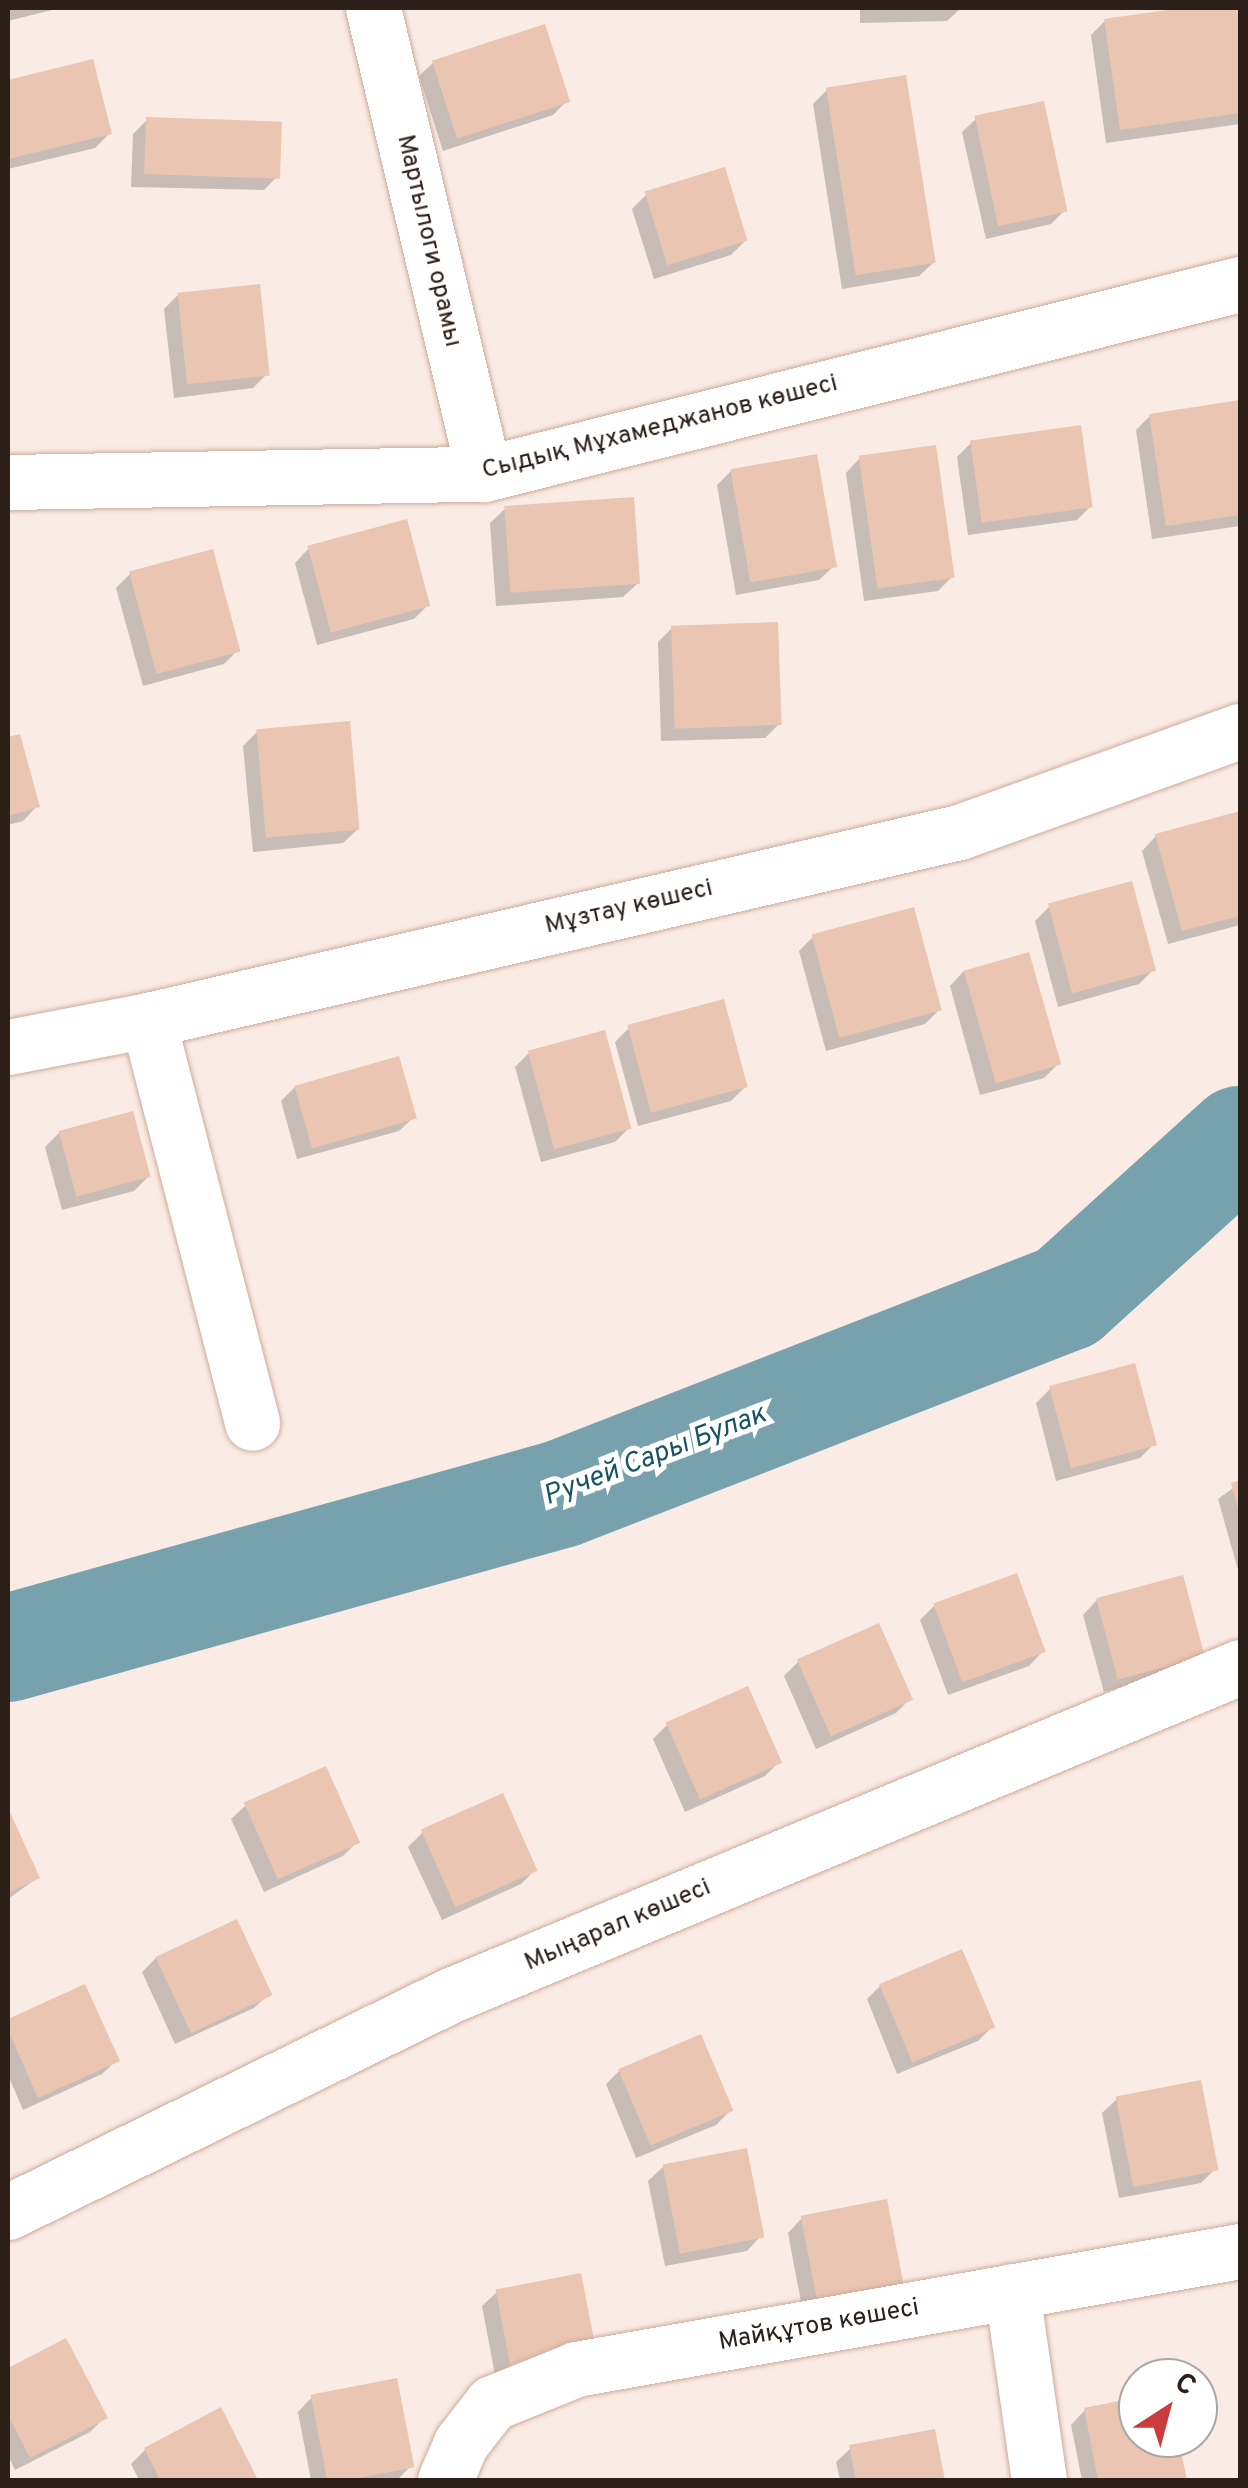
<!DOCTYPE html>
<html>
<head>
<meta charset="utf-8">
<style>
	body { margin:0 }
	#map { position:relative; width:1248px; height:2488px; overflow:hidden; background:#faebe4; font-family:Overpass,sans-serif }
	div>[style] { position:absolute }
	.shadow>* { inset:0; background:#0003 }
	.river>* { height:108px; margin:-54px; padding:0 54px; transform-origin:54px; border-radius:54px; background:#77a2ad }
	.building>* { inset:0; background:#eac5b2; transform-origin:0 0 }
	.roads { filter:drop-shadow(0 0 2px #cdab9a) drop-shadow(0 0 2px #cdab9a) }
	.minor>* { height:55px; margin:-27.5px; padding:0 27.5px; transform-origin:27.5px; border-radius:27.5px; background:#fff }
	span { translate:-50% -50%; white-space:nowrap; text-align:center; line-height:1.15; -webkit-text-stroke:10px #fff; paint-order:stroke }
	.street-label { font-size:25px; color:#2d2019 }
	.water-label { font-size:28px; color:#175461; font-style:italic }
	.frame { position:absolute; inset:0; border:10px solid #2d2019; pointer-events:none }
	.north { position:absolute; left:1118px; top:2358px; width:100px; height:100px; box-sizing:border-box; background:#fff; border:2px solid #aba6a3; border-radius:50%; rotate:36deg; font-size:28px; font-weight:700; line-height:40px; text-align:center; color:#2d2019 }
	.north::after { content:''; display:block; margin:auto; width:35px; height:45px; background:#cb3c3c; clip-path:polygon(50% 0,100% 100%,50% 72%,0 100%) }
</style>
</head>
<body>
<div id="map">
	<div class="shadow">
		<i style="clip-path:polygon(8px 8px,60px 8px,8px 21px)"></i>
		<i style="clip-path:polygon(860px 8px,961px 8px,947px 21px,860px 23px)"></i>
		<i style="clip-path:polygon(1198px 8px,1240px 8px,1240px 124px,1106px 143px,1091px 35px,1105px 21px)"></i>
		<i style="clip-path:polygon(92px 62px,109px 134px,95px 148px,8px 169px,8px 82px)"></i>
		<i style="clip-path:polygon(434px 62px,567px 101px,553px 115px,443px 151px,419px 76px)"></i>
		<i style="clip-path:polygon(827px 90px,934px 262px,919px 276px,842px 289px,813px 104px)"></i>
		<i style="clip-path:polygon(977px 118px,1065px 210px,1051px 224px,986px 239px,962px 132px)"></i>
		<i style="clip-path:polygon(147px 120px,278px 176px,264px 190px,131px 187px,133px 134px)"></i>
		<i style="clip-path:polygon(646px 195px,746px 240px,731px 255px,654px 279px,632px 209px)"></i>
		<i style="clip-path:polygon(179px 294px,267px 374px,253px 388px,174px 398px,164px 309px)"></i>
		<i style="clip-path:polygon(1240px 403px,1240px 526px,1152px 539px,1136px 430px,1150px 416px)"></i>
		<i style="clip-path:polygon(971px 443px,1091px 506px,1077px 520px,968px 535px,957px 457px)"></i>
		<i style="clip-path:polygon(860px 458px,952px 577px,938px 591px,864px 601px,846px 473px)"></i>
		<i style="clip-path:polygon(731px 471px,834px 566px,819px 580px,736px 595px,717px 485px)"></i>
		<i style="clip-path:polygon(505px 509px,638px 583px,623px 597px,496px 606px,490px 523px)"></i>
		<i style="clip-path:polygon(309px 548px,428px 605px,414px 619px,317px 645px,295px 563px)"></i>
		<i style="clip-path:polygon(130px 574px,238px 650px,224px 664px,143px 686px,116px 588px)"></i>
		<i style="clip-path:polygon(672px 628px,779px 724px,765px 738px,661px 741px,658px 642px)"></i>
		<i style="clip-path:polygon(257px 732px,358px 829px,343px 843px,253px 852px,243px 746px)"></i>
		<i style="clip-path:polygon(19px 737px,37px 806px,23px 821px,8px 825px,8px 740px)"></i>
		<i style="clip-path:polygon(1240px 814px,1240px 925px,1168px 944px,1142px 851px,1156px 836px)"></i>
		<i style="clip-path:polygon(1049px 907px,1153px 970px,1139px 984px,1058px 1007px,1035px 921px)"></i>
		<i style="clip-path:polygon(813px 937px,939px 1010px,925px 1024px,826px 1051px,799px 951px)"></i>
		<i style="clip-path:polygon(964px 971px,1058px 1064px,1044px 1078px,980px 1095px,950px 986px)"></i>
		<i style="clip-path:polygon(629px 1028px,746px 1086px,731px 1101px,638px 1126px,615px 1042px)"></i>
		<i style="clip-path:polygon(529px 1053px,629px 1128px,615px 1142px,541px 1162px,515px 1067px)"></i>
		<i style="clip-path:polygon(295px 1087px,414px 1117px,399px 1131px,297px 1159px,281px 1101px)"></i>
		<i style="clip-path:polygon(59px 1133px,149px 1176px,134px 1191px,62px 1210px,45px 1147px)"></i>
		<i style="clip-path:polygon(1050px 1389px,1154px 1444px,1140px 1458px,1056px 1481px,1036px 1403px)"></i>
		<i style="clip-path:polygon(1240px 1483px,1240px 1577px,1218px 1499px)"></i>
		<i style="clip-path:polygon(1097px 1600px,1188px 1669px,1104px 1692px,1083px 1615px)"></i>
		<i style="clip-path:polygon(935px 1605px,1043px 1651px,1029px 1666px,948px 1695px,920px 1620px)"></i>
		<i style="clip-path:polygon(798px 1662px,910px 1699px,896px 1713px,816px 1749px,784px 1676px)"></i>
		<i style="clip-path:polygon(667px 1725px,779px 1762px,765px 1776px,685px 1812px,653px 1739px)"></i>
		<i style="clip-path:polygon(246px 1805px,357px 1842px,343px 1856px,264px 1892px,231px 1819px)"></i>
		<i style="clip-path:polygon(8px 1814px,37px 1878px,8px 1899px)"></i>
		<i style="clip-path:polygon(423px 1832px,535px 1870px,521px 1884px,442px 1920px,408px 1847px)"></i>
		<i style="clip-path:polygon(156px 1958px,269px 1994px,254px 2008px,175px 2044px,142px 1972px)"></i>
		<i style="clip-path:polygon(881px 1985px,992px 2027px,978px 2041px,897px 2074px,867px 1999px)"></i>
		<i style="clip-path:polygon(84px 1987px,117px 2060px,102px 2074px,23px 2110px,8px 2075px,8px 2022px)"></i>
		<i style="clip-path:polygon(620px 2070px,730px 2111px,716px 2125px,636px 2158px,606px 2084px)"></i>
		<i style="clip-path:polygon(1117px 2099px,1215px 2169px,1201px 2183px,1119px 2198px,1102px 2113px)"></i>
		<i style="clip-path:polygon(663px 2167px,761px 2236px,747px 2251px,665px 2266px,648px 2181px)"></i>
		<i style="clip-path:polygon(885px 2202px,804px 2318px,788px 2233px,802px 2218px)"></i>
		<i style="clip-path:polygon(579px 2276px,498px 2391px,482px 2306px,497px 2292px)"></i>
		<i style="clip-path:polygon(65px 2341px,105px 2417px,90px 2432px,15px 2470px,8px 2455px,8px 2370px)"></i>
		<i style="clip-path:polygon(312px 2397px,411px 2466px,397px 2480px,311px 2480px,298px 2412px)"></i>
		<i style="clip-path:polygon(1138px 2400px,1138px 2438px,1176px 2438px,1184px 2479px,1082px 2480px,1071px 2425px,1085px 2410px)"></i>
		<i style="clip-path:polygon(220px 2411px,256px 2480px,139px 2480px,131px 2464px,145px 2450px)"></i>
		<i style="clip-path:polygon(933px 2432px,943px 2480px,840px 2480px,836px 2462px,851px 2448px)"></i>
	</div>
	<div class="river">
		<i style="left:8px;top:1648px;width:574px;rotate:-15.56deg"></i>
		<i style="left:561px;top:1494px;width:543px;rotate:-21.27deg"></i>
		<i style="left:1067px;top:1297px;width:234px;rotate:-42.2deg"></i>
	</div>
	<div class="building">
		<i style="clip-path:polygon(1181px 8px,1240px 8px,1240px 113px,1120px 130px,1104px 19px)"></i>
		<i style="left:545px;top:24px;width:82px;height:119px;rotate:72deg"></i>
		<i style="clip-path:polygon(93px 59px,112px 134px,8px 159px,8px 80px)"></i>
		<i style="left:906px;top:75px;width:190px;height:81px;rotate:81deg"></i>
		<i style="left:1044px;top:101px;width:113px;height:71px;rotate:78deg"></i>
		<i style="left:146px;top:117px;width:136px;height:57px;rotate:2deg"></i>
		<i style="left:725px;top:167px;width:77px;height:84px;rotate:73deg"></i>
		<i style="left:260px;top:284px;width:92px;height:83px;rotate:84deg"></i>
		<i style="clip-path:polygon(1240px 400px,1240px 515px,1166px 526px,1149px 414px)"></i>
		<i style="left:1081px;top:425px;width:83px;height:112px;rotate:82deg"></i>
		<i style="left:936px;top:445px;width:134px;height:78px;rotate:82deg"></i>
		<i style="left:817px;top:454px;width:115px;height:88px;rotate:80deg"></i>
		<i style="left:634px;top:497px;width:87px;height:130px;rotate:86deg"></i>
		<i style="left:407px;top:519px;width:90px;height:103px;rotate:75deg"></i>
		<i style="left:213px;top:549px;width:106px;height:87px;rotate:75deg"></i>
		<i style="left:778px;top:622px;width:103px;height:107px;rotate:88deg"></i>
		<i style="left:350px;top:721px;width:109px;height:94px;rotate:85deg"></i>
		<i style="clip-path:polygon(20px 734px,40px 807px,8px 816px,8px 737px)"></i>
		<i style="clip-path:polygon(1240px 811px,1240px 916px,1182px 931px,1155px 834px)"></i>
		<i style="left:1132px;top:881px;width:93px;height:87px;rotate:75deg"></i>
		<i style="left:914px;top:907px;width:107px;height:106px;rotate:75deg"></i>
		<i style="left:1029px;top:952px;width:117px;height:68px;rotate:74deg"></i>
		<i style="left:724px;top:999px;width:91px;height:100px;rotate:75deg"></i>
		<i style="left:605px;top:1030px;width:102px;height:80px;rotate:75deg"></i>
		<i style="left:399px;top:1056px;width:65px;height:109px;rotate:74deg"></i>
		<i style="left:133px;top:1111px;width:68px;height:77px;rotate:75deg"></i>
		<i style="left:1135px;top:1363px;width:85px;height:89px;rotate:75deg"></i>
		<i style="clip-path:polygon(1240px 1480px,1240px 1512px,1239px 1512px,1231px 1483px)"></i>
		<i style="left:1017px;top:1573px;width:84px;height:89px;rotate:70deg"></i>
		<i style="left:1183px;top:1575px;width:84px;height:90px;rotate:75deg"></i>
		<i style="left:879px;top:1623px;width:84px;height:90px;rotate:66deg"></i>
		<i style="left:748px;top:1686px;width:84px;height:90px;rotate:66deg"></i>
		<i style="left:326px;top:1766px;width:84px;height:90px;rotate:66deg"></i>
		<i style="left:503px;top:1793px;width:85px;height:90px;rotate:66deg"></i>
		<i style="clip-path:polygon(8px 1808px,40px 1878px,8px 1893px)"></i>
		<i style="left:237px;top:1919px;width:84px;height:90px;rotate:65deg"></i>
		<i style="left:962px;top:1949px;width:85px;height:90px;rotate:67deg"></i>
		<i style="clip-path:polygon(85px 1984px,120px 2061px,38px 2098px,8px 2030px,8px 2019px)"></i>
		<i style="left:701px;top:2034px;width:83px;height:90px;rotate:67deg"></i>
		<i style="left:1201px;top:2080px;width:92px;height:87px;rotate:79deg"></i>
		<i style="left:747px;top:2148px;width:91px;height:86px;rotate:79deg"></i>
		<i style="left:887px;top:2199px;width:91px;height:88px;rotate:79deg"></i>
		<i style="left:581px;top:2273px;width:91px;height:87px;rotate:79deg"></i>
		<i style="clip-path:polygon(66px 2338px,108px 2418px,30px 2458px,8px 2415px,8px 2368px)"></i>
		<i style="left:397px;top:2378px;width:91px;height:88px;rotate:79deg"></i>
		<i style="clip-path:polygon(1138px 2397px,1138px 2438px,1178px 2438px,1187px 2480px,1098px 2480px,1084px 2408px)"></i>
		<i style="clip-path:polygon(221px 2407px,258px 2480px,160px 2480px,144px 2448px)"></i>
		<i style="clip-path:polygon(935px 2429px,945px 2480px,856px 2480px,849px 2445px)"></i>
	</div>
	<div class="roads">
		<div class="minor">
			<i style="left:373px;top:8px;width:479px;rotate:76.6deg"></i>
			<i style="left:8px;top:482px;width:476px;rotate:-1deg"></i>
			<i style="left:484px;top:474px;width:780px;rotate:-14.11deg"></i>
			<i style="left:148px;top:1020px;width:416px;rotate:75.5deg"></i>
			<i style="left:8px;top:1047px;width:143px;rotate:-10.9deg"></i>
			<i style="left:148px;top:1020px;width:833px;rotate:-13.05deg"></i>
			<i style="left:959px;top:832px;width:299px;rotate:-19.8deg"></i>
			<i style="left:8px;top:2212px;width:493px;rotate:-26.1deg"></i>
			<i style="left:451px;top:1995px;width:854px;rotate:-22.57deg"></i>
			<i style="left:1012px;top:2291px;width:191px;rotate:81.9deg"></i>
			<i style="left:445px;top:2480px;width:40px;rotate:-66.6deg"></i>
			<i style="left:461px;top:2443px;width:51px;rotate:-52.2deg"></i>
			<i style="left:492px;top:2403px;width:91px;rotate:-22deg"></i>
			<i style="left:576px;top:2369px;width:674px;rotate:-10.08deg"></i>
		</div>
	</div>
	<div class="street-label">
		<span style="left:428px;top:241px;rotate:77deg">Мартылоги орамы</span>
		<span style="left:660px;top:428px;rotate:-14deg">Сыдық Мұхамеджанов көшесі</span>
		<span style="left:629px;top:908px;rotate:-13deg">Мұзтау көшесі</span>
		<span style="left:618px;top:1926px;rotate:-23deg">Мыңарал көшесі</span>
		<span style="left:819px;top:2326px;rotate:-10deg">Майқұтов көшесі</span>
	</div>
	<div class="water-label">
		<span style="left:655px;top:1456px;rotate:-21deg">Ручей Сары Булак</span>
	</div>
	<div class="frame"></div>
	<div class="north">С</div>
</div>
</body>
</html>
